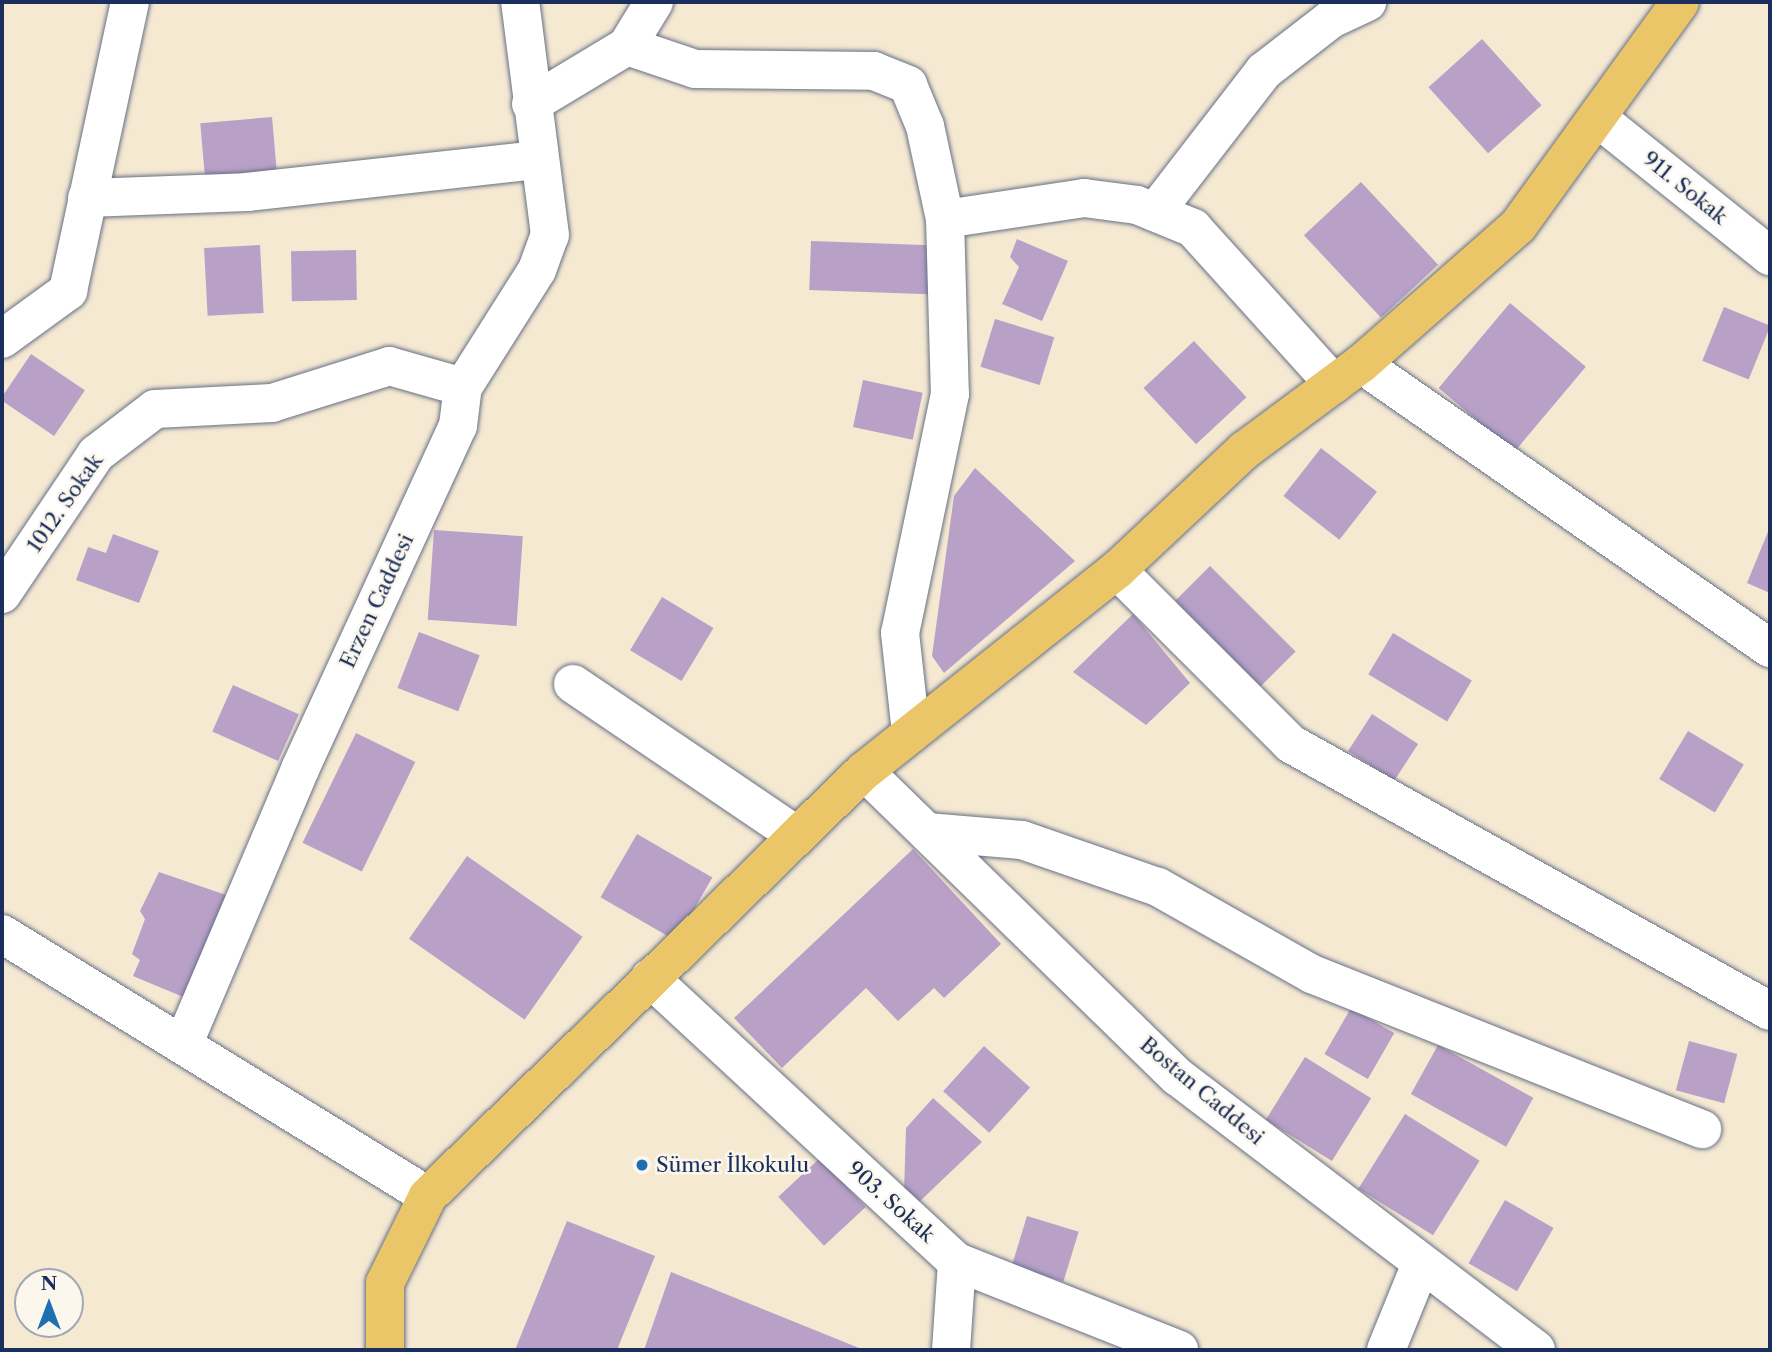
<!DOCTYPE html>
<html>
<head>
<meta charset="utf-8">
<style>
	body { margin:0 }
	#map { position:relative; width:1772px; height:1352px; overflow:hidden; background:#f5e9d2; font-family:"Libre Caslon Text",serif }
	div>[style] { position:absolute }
	.building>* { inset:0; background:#b8a0c7; transform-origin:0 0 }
	.roads { filter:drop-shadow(0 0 2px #677087) drop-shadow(0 0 2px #677087) }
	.minor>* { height:38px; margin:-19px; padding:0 19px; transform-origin:19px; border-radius:19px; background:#fff }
	.major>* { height:38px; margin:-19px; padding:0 19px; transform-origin:19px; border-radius:19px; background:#ebc669 }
	.dots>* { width:19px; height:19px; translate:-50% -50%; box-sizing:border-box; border:4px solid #fbf7ec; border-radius:50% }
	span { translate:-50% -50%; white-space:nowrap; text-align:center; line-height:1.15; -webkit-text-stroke:5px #fbf7ec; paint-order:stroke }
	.street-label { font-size:21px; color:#1b2f5e }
	.poi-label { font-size:21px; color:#1b2f5e }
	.left { translate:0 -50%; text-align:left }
	.frame { position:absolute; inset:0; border:4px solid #1b2f5e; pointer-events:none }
	.north { position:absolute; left:14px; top:1268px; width:70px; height:70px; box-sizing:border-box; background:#fbf7ec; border:2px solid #a1a7b3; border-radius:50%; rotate:0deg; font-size:19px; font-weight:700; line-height:28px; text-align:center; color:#1b2f5e }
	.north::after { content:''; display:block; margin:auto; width:24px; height:32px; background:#1f6fb2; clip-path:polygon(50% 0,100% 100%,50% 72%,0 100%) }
</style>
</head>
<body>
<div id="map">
	<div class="building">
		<i style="left:1482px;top:39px;width:89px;height:72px;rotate:48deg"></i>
		<i style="left:272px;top:117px;width:53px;height:72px;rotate:85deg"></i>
		<i style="left:1361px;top:182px;width:113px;height:78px;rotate:47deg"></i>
		<i style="clip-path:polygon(1017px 239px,1068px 261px,1042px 321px,1002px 304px,1019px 267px,1010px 257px)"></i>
		<i style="left:811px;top:241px;width:120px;height:49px;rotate:2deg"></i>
		<i style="left:260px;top:245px;width:68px;height:56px;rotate:87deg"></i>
		<i style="left:356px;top:250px;width:50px;height:65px;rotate:89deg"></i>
		<i style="left:1510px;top:303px;width:99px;height:111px;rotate:40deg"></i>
		<i style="left:1724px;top:307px;width:50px;height:58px;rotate:22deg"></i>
		<i style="left:995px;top:319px;width:62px;height:50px;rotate:17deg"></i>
		<i style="left:1194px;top:341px;width:77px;height:69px;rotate:47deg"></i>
		<i style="left:31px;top:354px;width:65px;height:55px;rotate:34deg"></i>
		<i style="left:863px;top:380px;width:61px;height:48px;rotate:12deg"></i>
		<i style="left:1321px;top:448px;width:71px;height:61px;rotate:38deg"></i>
		<i style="clip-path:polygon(975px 468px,1075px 561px,944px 673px,932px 656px,954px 496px)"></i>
		<i style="clip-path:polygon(1770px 527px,1770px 593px,1747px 583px)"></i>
		<i style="left:434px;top:530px;width:89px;height:90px;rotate:4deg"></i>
		<i style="clip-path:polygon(113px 534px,159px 551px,139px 603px,76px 580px,88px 547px,106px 553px)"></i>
		<i style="left:1210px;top:566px;width:121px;height:52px;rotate:45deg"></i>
		<i style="left:662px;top:597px;width:60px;height:62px;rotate:31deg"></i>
		<i style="clip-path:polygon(1133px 614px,1190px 683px,1146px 725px,1073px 672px)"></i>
		<i style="left:419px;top:632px;width:65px;height:60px;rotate:21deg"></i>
		<i style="left:1393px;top:633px;width:92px;height:48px;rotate:31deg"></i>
		<i style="left:233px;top:685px;width:72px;height:51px;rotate:24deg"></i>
		<i style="left:1372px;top:714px;width:55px;height:44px;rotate:33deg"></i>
		<i style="left:1688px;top:731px;width:65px;height:56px;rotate:31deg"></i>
		<i style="left:356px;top:733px;width:66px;height:122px;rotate:26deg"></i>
		<i style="left:637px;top:834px;width:87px;height:73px;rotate:30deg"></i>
		<i style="clip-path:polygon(913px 849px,1001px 944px,944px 998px,934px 988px,898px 1021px,866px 988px,782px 1068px,734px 1018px)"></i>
		<i style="left:467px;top:856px;width:141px;height:101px;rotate:35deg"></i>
		<i style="clip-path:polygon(159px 872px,229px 896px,188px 999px,133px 976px,140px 960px,132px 954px,145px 919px,140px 911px)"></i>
		<i style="left:1351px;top:1008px;width:50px;height:53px;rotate:30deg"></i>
		<i style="left:1689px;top:1041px;width:50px;height:51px;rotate:15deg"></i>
		<i style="left:1438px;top:1045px;width:109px;height:56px;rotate:29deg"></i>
		<i style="left:984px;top:1046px;width:62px;height:61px;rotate:42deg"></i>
		<i style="left:1305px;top:1057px;width:78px;height:74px;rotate:32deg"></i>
		<i style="clip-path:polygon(933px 1098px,982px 1142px,918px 1203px,904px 1193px,906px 1128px)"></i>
		<i style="left:1405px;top:1114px;width:88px;height:88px;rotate:32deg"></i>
		<i style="left:820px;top:1158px;width:67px;height:57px;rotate:47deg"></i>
		<i style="left:1505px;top:1200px;width:56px;height:73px;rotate:30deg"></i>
		<i style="left:1027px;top:1216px;width:54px;height:52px;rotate:17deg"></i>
		<i style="clip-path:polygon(567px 1221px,655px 1256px,617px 1350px,515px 1350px)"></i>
		<i style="clip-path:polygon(671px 1272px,864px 1350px,644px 1350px)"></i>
	</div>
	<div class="roads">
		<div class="minor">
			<i style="left:627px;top:46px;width:72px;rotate:18.7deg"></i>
			<i style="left:695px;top:69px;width:179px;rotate:0.6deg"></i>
			<i style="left:874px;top:71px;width:37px;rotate:22deg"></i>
			<i style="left:908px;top:85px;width:44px;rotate:67.5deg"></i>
			<i style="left:925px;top:126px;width:95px;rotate:77.9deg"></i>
			<i style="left:945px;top:219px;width:175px;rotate:88.4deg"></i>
			<i style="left:950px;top:394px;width:244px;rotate:101.8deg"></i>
			<i style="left:900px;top:633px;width:101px;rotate:83.7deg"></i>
			<i style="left:531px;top:104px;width:112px;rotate:-31.1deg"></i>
			<i style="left:627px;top:46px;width:52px;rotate:-58.5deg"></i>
			<i style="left:1600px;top:120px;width:218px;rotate:38.7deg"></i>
			<i style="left:87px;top:198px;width:160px;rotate:-2.1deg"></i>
			<i style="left:247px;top:192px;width:293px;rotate:-6.3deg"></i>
			<i style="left:1155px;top:212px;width:178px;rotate:-52.3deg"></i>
			<i style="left:1264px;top:71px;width:85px;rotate:-37.8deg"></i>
			<i style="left:1331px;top:19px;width:40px;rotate:-25deg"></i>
			<i style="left:945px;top:219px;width:141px;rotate:-8.6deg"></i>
			<i style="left:1084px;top:198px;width:53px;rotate:7.5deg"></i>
			<i style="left:1137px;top:205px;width:61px;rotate:22.3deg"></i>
			<i style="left:1193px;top:228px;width:210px;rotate:47.9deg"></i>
			<i style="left:2px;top:339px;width:82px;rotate:-36deg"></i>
			<i style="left:68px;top:291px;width:296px;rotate:-77.9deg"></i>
			<i style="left:1361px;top:364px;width:498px;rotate:34.8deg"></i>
			<i style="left:1117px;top:570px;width:246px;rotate:45deg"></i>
			<i style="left:1291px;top:744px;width:548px;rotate:29.14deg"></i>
			<i style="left:2px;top:594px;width:169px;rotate:-56.1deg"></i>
			<i style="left:96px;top:454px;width:74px;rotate:-37.3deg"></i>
			<i style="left:155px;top:409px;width:117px;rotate:-2.9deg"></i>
			<i style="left:272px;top:403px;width:123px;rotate:-17.5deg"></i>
			<i style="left:389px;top:366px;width:77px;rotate:15.8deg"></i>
			<i style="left:573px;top:684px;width:269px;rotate:34.1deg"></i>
			<i style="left:864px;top:771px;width:438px;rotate:44.3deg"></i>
			<i style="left:1178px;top:1077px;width:450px;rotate:37.3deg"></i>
			<i style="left:927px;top:832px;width:95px;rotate:4.8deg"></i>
			<i style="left:1022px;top:840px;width:144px;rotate:19.1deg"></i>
			<i style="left:1158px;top:887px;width:177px;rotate:29.5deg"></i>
			<i style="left:1312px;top:974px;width:420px;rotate:21.7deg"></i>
			<i style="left:2px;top:934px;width:500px;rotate:31.59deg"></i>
			<i style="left:650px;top:978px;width:418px;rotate:42.8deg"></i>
			<i style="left:957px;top:1262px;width:239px;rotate:21.6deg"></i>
			<i style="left:183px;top:1045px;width:300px;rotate:-67deg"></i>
			<i style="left:300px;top:769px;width:378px;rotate:-65.3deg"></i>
			<i style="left:458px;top:426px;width:39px;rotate:-83deg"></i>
			<i style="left:463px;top:387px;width:138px;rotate:-57.7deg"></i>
			<i style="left:537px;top:270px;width:37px;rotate:-70deg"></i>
			<i style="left:550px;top:235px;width:235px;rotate:-97.3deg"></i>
			<i style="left:951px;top:1350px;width:88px;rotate:-86.1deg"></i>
			<i style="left:1386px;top:1350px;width:93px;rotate:-67.9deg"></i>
		</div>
		<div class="major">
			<i style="left:385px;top:1350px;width:67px;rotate:-90deg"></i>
			<i style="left:385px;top:1283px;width:97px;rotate:-63.7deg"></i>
			<i style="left:428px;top:1196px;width:609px;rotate:-44.27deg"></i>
			<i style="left:864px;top:771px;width:323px;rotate:-38.5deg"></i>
			<i style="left:1117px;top:570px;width:175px;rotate:-43.2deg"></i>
			<i style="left:1245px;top:450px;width:144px;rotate:-36.6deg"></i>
			<i style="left:1361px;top:364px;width:209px;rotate:-41.3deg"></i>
			<i style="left:1518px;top:226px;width:276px;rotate:-54.1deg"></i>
		</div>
	</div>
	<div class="dots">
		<i style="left:642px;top:1165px;background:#1f6fb2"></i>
	</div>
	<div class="street-label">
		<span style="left:1685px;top:188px;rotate:39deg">911. Sokak</span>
		<span style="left:65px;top:503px;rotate:-55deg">1012. Sokak</span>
		<span style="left:377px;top:601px;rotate:-65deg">Erzen Caddesi</span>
		<span style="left:1202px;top:1091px;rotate:40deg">Bostan Caddesi</span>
		<span style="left:891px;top:1202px;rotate:42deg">903. Sokak</span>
	</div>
	<div class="poi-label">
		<span class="left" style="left:656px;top:1165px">Sümer İlkokulu</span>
	</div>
	<div class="frame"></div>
	<div class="north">N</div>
</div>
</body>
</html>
